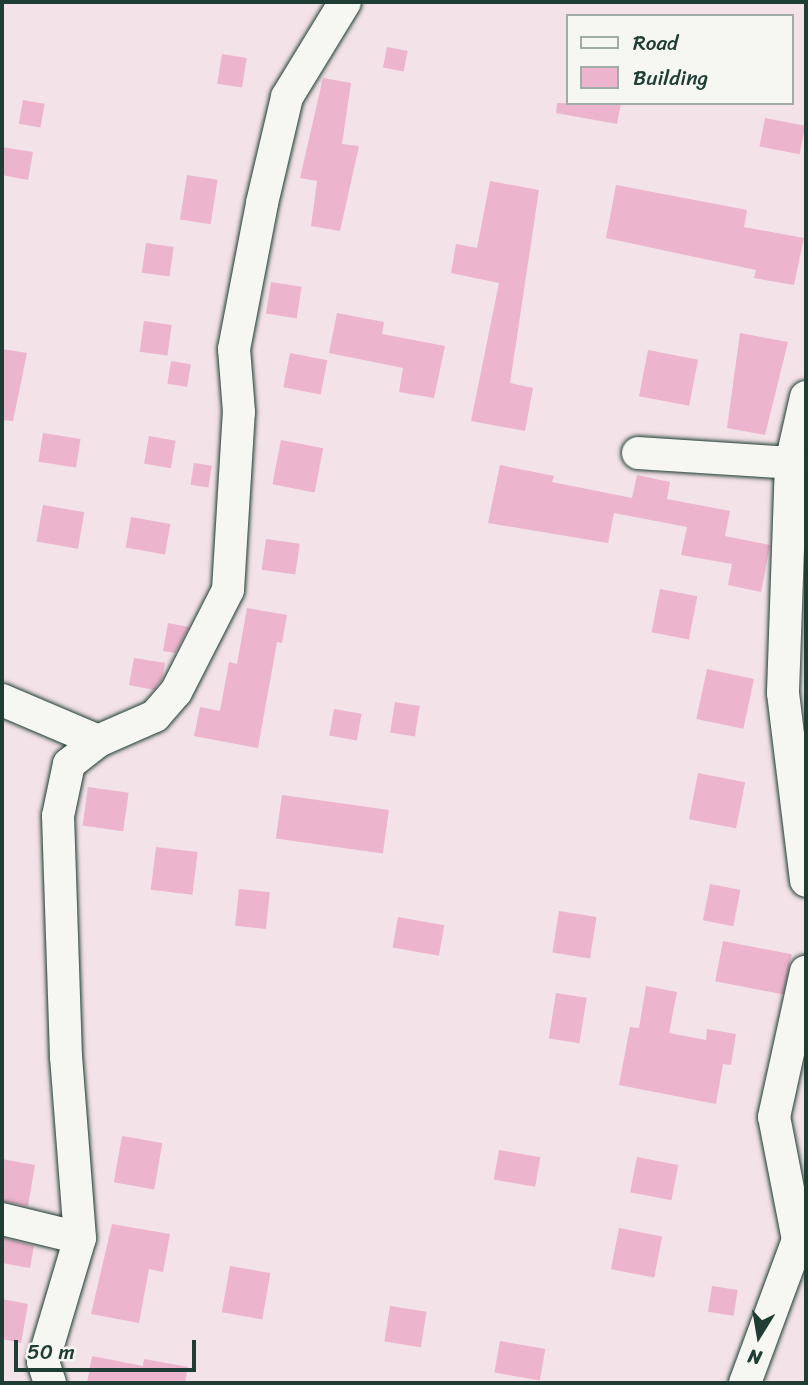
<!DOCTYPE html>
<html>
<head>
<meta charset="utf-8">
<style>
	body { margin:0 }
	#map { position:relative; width:808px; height:1385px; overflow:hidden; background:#f3e2e7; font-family:Sriracha,sans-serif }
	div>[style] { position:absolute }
	.building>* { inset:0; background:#ecb5cd; transform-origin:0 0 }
	.roads { filter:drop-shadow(0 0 2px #1f3d34) drop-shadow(0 0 2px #1f3d34) }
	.minor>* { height:32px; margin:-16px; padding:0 16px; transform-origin:16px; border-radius:16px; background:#f6f6f2 }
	span { translate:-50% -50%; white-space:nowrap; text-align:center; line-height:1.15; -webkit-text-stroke:5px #f6f6f2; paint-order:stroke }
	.frame { position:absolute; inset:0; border:4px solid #1f3d34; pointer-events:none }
	.legend { position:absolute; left:566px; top:14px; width:228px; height:91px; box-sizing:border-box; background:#f6f6f2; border:2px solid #a0aca6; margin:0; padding:9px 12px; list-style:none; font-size:21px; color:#1f3d34 }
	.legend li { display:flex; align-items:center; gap:14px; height:35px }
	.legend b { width:35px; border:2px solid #a0aca6 }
	.north { position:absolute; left:724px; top:1301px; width:70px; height:70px; -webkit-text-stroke:5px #f6f6f2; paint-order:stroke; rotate:191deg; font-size:19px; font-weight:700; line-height:28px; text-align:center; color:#1f3d34 }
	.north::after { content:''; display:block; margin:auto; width:24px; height:32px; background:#1f3d34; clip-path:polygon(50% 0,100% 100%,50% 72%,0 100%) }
	.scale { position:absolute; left:14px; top:1340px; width:182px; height:32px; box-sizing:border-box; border:4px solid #1f3d34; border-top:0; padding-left:9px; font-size:21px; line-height:24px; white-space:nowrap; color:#1f3d34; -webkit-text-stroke:5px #f6f6f2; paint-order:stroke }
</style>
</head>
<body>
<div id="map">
	<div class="building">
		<i style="left:387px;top:47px;width:21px;height:21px;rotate:11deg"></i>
		<i style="left:222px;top:54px;width:25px;height:30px;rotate:9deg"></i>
		<i style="clip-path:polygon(323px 78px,351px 83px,342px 144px,359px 146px,340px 231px,311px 226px,317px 181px,300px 178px)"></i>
		<i style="left:23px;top:100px;width:22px;height:24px;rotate:10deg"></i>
		<i style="clip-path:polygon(557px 103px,621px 103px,617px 124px,556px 113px)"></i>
		<i style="left:765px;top:118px;width:41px;height:29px;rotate:11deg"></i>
		<i style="clip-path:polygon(2px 147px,33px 152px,28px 180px,2px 175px)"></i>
		<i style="left:187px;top:175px;width:31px;height:45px;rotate:9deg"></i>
		<i style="clip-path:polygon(490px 181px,539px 190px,510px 383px,533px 388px,525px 431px,471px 421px,499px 283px,451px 273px,456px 244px,477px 248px)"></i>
		<i style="clip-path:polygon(616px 185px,747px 210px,744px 227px,804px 238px,794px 285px,754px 278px,756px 270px,606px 238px)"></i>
		<i style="left:146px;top:243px;width:28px;height:30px;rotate:8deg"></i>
		<i style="left:271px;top:282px;width:31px;height:32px;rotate:9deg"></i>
		<i style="clip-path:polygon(337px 313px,384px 322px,382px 334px,445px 346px,434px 398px,399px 392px,403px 368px,329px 353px)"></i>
		<i style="left:144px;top:321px;width:28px;height:31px;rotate:8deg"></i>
		<i style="clip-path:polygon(740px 333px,788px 342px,765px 435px,727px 428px)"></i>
		<i style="clip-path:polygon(2px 349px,27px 353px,13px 421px,2px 420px)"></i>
		<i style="left:648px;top:350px;width:51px;height:47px;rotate:11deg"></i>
		<i style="left:290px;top:353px;width:38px;height:35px;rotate:11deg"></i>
		<i style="left:171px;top:361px;width:20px;height:23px;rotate:9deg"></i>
		<i style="left:43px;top:433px;width:38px;height:29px;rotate:9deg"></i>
		<i style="left:149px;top:436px;width:27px;height:28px;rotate:10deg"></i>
		<i style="left:281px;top:440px;width:43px;height:45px;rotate:11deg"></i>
		<i style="left:194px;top:463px;width:18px;height:22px;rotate:9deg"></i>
		<i style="clip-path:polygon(500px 465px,554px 476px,552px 482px,632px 498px,637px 475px,670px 482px,667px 499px,730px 511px,725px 536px,770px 545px,761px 592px,728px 585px,732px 564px,681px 555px,687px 527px,614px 513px,608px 543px,488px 523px)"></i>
		<i style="left:43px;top:505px;width:42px;height:37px;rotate:10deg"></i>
		<i style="left:131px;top:517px;width:40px;height:31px;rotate:10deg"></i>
		<i style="left:266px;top:539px;width:34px;height:31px;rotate:8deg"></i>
		<i style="left:660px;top:589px;width:38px;height:44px;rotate:11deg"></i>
		<i style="clip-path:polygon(247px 608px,287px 615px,282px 643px,277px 642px,258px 748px,194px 736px,200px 707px,220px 711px,229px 662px,237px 664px)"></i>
		<i style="clip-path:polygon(168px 623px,189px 627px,175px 653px,163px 651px)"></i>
		<i style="clip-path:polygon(134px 658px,165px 663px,162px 679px,154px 690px,129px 685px)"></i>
		<i style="left:707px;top:669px;width:48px;height:51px;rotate:12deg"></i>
		<i style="left:395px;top:702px;width:25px;height:31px;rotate:9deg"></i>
		<i style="left:334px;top:709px;width:28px;height:27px;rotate:10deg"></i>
		<i style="left:698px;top:773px;width:48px;height:47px;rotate:11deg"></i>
		<i style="left:88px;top:787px;width:41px;height:39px;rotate:8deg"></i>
		<i style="left:282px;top:795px;width:108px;height:44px;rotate:8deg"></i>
		<i style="left:156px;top:847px;width:42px;height:43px;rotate:7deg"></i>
		<i style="left:710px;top:884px;width:31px;height:37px;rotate:11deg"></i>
		<i style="left:239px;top:889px;width:31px;height:37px;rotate:6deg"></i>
		<i style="left:559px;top:911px;width:38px;height:42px;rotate:9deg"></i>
		<i style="left:398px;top:917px;width:47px;height:31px;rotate:10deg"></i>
		<i style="left:723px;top:941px;width:70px;height:41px;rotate:11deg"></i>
		<i style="clip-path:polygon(646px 986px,677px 992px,669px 1033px,706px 1040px,707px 1029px,736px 1034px,731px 1065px,723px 1064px,716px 1104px,619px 1085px,630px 1027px,639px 1028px)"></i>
		<i style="left:556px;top:993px;width:31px;height:46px;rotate:9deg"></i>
		<i style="left:122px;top:1136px;width:41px;height:47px;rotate:10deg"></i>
		<i style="left:499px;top:1150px;width:42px;height:30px;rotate:10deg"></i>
		<i style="left:637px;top:1157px;width:42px;height:36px;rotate:11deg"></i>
		<i style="clip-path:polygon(2px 1159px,35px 1165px,28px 1206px,2px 1201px)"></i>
		<i style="clip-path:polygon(112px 1224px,170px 1234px,163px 1272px,149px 1269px,139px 1323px,91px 1314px)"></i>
		<i style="left:619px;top:1228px;width:44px;height:42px;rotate:11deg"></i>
		<i style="clip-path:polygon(4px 1238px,34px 1246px,30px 1268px,2px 1263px)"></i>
		<i style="left:230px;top:1266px;width:41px;height:47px;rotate:10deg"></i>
		<i style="left:712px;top:1286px;width:26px;height:26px;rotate:9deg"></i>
		<i style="clip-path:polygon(2px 1299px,28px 1304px,21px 1343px,2px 1339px)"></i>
		<i style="left:390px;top:1306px;width:37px;height:36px;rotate:9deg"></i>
		<i style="left:500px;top:1341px;width:46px;height:32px;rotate:10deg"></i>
		<i style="clip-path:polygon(92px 1356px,143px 1366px,144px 1359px,188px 1367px,185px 1383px,87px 1383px)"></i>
	</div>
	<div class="roads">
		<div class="minor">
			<i style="left:806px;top:397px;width:68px;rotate:102.8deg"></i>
			<i style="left:791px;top:463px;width:230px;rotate:92deg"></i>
			<i style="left:783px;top:693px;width:189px;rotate:83deg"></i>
			<i style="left:638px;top:453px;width:153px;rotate:3.7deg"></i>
			<i style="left:2px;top:700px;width:104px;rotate:23.1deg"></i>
			<i style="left:2px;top:1219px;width:80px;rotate:13.7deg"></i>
			<i style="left:50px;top:1383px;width:22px;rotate:-108deg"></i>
			<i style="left:43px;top:1362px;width:129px;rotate:-73.4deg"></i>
			<i style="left:80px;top:1238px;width:182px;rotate:-94.4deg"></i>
			<i style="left:66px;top:1057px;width:241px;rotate:-91.9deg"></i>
			<i style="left:58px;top:816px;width:53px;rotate:-78.1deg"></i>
			<i style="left:69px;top:764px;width:37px;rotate:-38deg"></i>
			<i style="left:98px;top:741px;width:62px;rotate:-23.7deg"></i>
			<i style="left:155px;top:716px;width:32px;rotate:-49deg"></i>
			<i style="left:176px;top:692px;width:114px;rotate:-63deg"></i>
			<i style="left:228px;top:590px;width:178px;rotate:-86.5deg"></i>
			<i style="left:239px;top:412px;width:63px;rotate:-94.5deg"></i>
			<i style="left:234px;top:349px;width:149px;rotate:-79.1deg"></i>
			<i style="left:262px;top:203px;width:109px;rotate:-76.7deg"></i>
			<i style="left:287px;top:97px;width:111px;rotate:-58.6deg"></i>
			<i style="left:745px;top:1383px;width:153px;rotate:-69.7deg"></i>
			<i style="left:798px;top:1240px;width:125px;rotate:-101deg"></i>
			<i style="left:774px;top:1117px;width:149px;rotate:-77.6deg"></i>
		</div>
	</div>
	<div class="frame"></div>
	<ul class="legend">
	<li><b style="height:9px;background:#f6f6f2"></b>Road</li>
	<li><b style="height:19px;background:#ecb5cd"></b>Building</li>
	</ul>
	<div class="north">N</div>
	<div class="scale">50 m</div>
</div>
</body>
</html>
